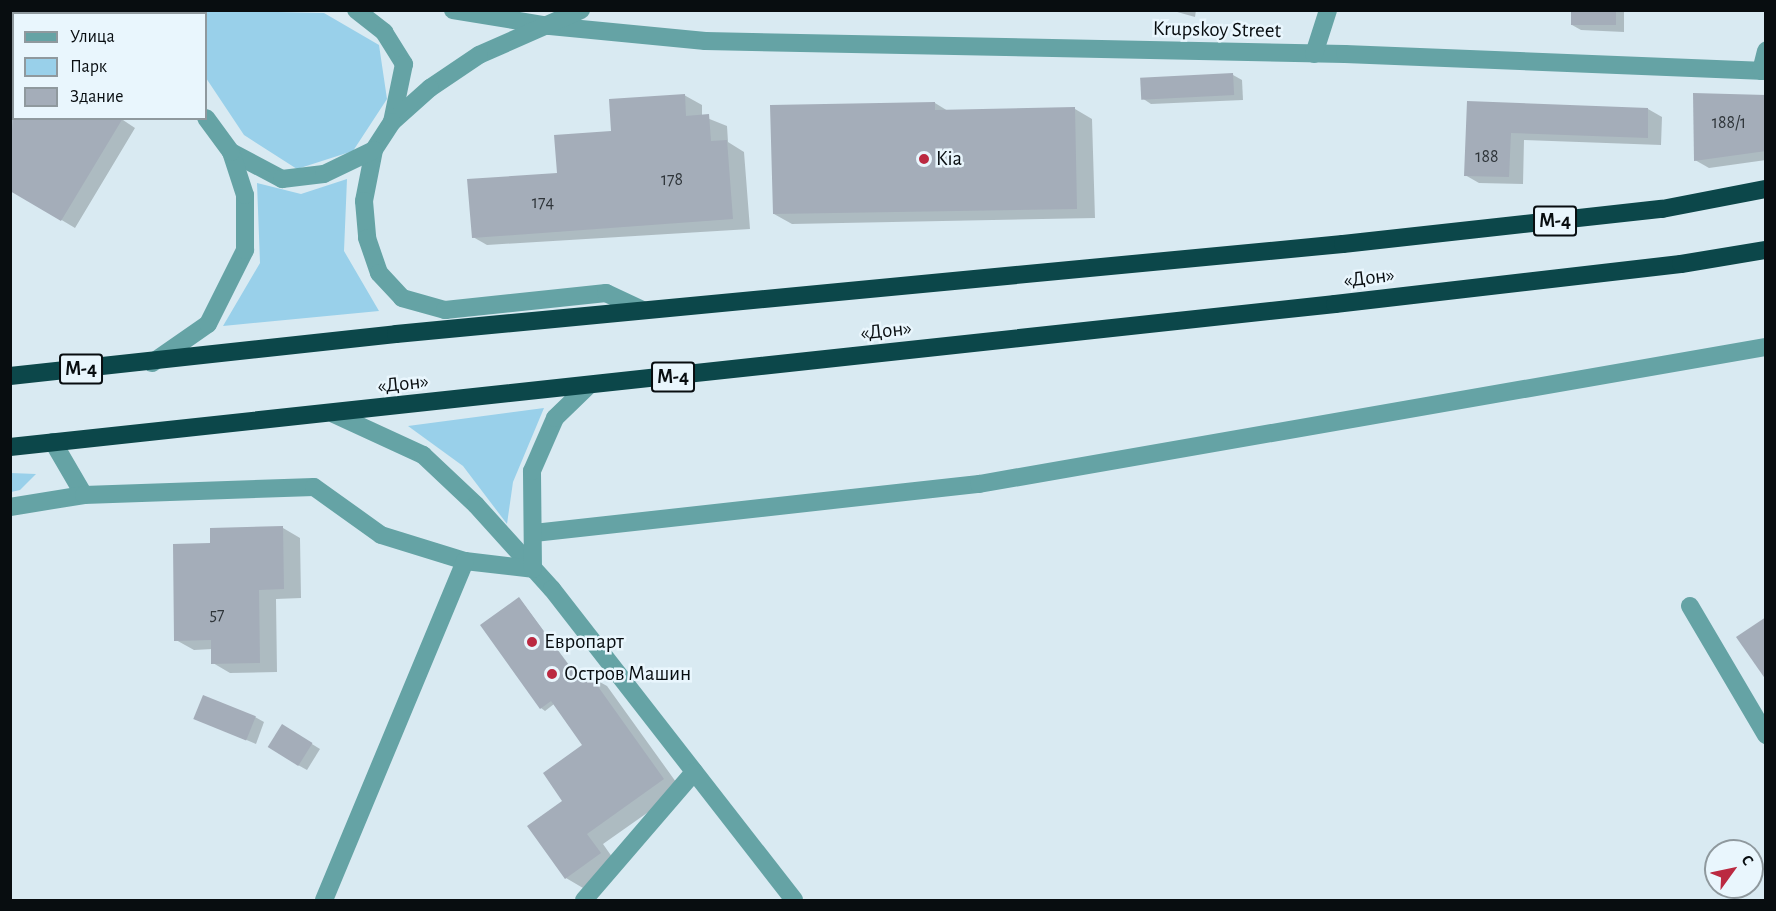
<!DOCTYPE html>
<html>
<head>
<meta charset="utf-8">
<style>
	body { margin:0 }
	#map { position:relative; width:1776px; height:911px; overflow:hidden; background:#d9eaf2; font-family:"Alegreya Sans",sans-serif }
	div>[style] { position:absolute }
	.green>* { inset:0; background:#99d0ea }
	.shadow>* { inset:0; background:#0003 }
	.building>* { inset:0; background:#a4adb9; transform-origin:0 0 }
	.minor>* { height:18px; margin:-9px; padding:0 9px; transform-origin:9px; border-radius:9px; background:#65a3a5 }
	.highway>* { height:18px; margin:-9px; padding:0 9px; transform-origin:9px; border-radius:9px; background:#0c474a }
	.dots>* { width:16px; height:16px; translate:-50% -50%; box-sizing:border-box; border:3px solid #e9f6fd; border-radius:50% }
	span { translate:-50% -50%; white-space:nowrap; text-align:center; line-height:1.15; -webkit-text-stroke:5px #e9f6fd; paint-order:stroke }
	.number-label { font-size:18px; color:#2f353a }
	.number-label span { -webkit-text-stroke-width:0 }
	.shield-label span { padding:2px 4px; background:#e9f6fd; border:2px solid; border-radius:4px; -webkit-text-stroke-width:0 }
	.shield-label { font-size:20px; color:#080d10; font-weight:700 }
	.street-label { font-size:21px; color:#080d10 }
	.poi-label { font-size:21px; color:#080d10 }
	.left { translate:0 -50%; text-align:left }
	.frame { position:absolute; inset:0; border:12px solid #080d10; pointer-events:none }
	.legend { position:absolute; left:12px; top:12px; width:195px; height:108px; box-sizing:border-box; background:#e9f6fd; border:2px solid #8f999e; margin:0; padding:8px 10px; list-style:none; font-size:18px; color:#080d10 }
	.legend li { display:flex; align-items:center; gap:12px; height:30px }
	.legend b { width:30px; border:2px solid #8f999e }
	.north { position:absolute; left:1704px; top:839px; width:60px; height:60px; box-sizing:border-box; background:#e9f6fd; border:2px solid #8f999e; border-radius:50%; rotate:57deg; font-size:16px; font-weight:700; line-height:24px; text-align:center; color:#080d10 }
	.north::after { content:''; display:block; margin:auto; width:21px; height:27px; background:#bb2941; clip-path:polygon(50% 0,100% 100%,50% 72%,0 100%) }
</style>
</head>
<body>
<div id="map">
	<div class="green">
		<i style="clip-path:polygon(188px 10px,324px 13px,379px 45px,387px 99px,353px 151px,297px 169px,244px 135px,206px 78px,206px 14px,187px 14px)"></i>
		<i style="clip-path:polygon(347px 179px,344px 251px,379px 311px,223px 326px,260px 263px,257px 183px,301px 194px)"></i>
		<i style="clip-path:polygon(544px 408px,513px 482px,507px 524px,463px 466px,408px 426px)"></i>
		<i style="clip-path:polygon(11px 473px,36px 474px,20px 490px,11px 492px)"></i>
	</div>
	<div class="shadow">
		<i style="clip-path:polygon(1170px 10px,1196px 10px,1195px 17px)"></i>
		<i style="clip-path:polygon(1572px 10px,1624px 10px,1624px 32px,1581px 30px,1572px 25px)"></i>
		<i style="clip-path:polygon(14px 73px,14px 118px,120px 118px,135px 128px,75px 228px,10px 189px)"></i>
		<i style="clip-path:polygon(1233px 75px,1242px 80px,1243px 100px,1151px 104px,1142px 98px)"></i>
		<i style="clip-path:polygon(684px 95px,702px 105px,702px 116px,727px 126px,728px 142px,744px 152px,750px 229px,487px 245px,473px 237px,613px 132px)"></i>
		<i style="clip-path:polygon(1766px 96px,1766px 160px,1709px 168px,1695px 160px)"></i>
		<i style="clip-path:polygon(935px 103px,948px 111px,1075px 109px,1092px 119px,1095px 218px,792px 224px,774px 214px)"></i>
		<i style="clip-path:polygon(1468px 103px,1648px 109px,1662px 117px,1661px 145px,1524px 140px,1523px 184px,1479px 183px,1465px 175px)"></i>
		<i style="clip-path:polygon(283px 528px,300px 538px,301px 598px,276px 599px,277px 672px,230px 673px,213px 663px,213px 649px,194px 650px,176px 640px)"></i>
		<i style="clip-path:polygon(519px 598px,581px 681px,589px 676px,607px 686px,681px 789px,603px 844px,617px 864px,583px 888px,566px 878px,564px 801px,584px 746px,554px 704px,545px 711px,541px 708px)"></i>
		<i style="clip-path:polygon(255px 717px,264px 722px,256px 744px,195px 718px)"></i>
		<i style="clip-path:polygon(291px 731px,320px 749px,307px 770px,298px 765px)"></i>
	</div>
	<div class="building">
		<i style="left:1571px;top:10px;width:45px;height:15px"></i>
		<i style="clip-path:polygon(14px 70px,14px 118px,123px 118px,61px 221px,10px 191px)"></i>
		<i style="left:1233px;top:73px;width:22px;height:93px;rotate:87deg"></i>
		<i style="clip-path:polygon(1693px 93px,1766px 95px,1766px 151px,1694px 161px)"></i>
		<i style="clip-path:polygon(685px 94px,686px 116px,709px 114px,711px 141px,727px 140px,733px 219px,472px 238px,467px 179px,557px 173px,554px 135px,611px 131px,609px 99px)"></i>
		<i style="clip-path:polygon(1467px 101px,1648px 108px,1648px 138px,1511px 133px,1509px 177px,1464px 176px)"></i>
		<i style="clip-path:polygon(935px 102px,935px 110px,1075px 107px,1077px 209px,773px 214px,770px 105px)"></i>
		<i style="clip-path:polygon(283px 526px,284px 589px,259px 590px,260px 663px,211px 664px,211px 640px,174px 641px,173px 544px,210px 543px,210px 528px)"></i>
		<i style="clip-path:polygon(519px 597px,580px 681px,589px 674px,664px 779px,587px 834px,601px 853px,565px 879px,527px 826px,562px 801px,543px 773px,582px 745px,551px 701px,540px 709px,480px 625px)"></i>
		<i style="clip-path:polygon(1766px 617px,1766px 680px,1736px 637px)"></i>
		<i style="left:203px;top:695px;width:57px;height:26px;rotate:22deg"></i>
		<i style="left:282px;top:724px;width:36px;height:27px;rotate:32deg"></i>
	</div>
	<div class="minor">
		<i style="left:127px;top:10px;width:4px;rotate:63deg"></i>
		<i style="left:356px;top:10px;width:36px;rotate:38deg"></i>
		<i style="left:384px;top:32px;width:38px;rotate:58deg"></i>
		<i style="left:404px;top:64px;width:59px;rotate:101.7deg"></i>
		<i style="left:453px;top:10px;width:98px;rotate:9.4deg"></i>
		<i style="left:550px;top:26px;width:156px;rotate:5.5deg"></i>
		<i style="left:705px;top:41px;width:640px;rotate:1.16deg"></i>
		<i style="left:1345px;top:54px;width:421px;rotate:2.3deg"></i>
		<i style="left:581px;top:10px;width:111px;rotate:156.2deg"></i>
		<i style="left:479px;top:55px;width:59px;rotate:146deg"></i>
		<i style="left:430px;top:88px;width:51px;rotate:138.2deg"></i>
		<i style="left:392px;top:122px;width:33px;rotate:123deg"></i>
		<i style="left:374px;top:150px;width:52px;rotate:101.1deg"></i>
		<i style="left:364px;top:201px;width:37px;rotate:85deg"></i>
		<i style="left:367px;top:238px;width:37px;rotate:71deg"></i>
		<i style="left:379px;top:273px;width:34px;rotate:47deg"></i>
		<i style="left:402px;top:298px;width:45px;rotate:15.6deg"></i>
		<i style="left:445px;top:310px;width:162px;rotate:-6deg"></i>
		<i style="left:606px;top:293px;width:40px;rotate:25deg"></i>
		<i style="left:159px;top:14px;width:4px;rotate:-90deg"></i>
		<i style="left:1314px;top:54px;width:46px;rotate:-72.3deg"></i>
		<i style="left:1761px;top:71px;width:21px;rotate:-76deg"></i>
		<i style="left:231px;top:152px;width:58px;rotate:27.9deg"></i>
		<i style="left:282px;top:179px;width:42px;rotate:-6.8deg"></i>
		<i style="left:324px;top:174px;width:55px;rotate:-25.6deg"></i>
		<i style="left:152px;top:363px;width:68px;rotate:-34.9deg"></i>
		<i style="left:208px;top:324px;width:83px;rotate:-63.4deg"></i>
		<i style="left:245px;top:250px;width:55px;rotate:-90deg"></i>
		<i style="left:245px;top:195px;width:45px;rotate:-108deg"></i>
		<i style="left:231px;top:152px;width:42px;rotate:-126.3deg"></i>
		<i style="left:334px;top:414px;width:98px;rotate:24.7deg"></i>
		<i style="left:423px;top:455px;width:73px;rotate:43.3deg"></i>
		<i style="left:476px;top:505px;width:113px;rotate:47.9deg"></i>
		<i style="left:552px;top:589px;width:394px;rotate:52.1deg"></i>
		<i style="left:53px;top:442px;width:61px;rotate:59.7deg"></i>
		<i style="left:10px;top:507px;width:75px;rotate:-9.2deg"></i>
		<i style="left:84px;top:495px;width:230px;rotate:-2deg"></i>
		<i style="left:314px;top:487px;width:82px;rotate:35.6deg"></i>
		<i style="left:381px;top:535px;width:88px;rotate:17.2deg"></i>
		<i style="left:465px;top:561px;width:68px;rotate:6.7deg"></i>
		<i style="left:534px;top:533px;width:448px;rotate:-6.3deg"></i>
		<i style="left:979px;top:484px;width:799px;rotate:-9.88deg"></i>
		<i style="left:533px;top:569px;width:98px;rotate:-90.6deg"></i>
		<i style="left:532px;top:471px;width:58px;rotate:-66.5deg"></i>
		<i style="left:555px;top:418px;width:46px;rotate:-44.1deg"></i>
		<i style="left:1690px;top:606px;width:150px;rotate:59.5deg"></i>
		<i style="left:324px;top:900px;width:367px;rotate:-67.4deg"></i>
		<i style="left:584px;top:900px;width:169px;rotate:-49.3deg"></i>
	</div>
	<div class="highway">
		<i style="left:10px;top:376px;width:388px;rotate:-6.2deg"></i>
		<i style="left:396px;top:334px;width:951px;rotate:-5.43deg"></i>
		<i style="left:1343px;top:244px;width:321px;rotate:-6.3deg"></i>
		<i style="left:1662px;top:209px;width:106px;rotate:-10.9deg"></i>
		<i style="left:10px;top:447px;width:1333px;rotate:-6.16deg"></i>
		<i style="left:1335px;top:304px;width:348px;rotate:-6.6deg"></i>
		<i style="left:1681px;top:264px;width:86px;rotate:-9.4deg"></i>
	</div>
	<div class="dots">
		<i style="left:924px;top:159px;background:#bb2941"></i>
		<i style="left:532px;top:642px;background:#bb2941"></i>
		<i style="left:552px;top:674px;background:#bb2941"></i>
	</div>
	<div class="number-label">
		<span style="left:1729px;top:123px">188/1</span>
		<span style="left:1487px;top:157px">188</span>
		<span style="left:672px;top:180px">178</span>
		<span style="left:543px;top:203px">174</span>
		<span style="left:217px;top:615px">57</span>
	</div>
	<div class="shield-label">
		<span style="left:1555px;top:221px">М-4</span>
		<span style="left:81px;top:369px">М-4</span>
		<span style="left:673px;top:377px">М-4</span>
	</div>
	<div class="street-label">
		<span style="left:1217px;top:30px;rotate:1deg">Krupskoy Street</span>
		<span style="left:1369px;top:278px;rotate:-7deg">«Дон»</span>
		<span style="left:886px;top:331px;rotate:-6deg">«Дон»</span>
		<span style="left:403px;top:384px;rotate:-6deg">«Дон»</span>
	</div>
	<div class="poi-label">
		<span class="left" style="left:936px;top:159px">Kia</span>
		<span class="left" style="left:544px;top:642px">Европарт</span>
		<span class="left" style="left:564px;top:674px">Остров Машин</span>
	</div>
	<div class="frame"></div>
	<ul class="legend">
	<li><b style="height:8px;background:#65a3a5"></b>Улица</li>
	<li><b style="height:16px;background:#99d0ea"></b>Парк</li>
	<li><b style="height:16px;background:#a4adb9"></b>Здание</li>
	</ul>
	<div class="north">С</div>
</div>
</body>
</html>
